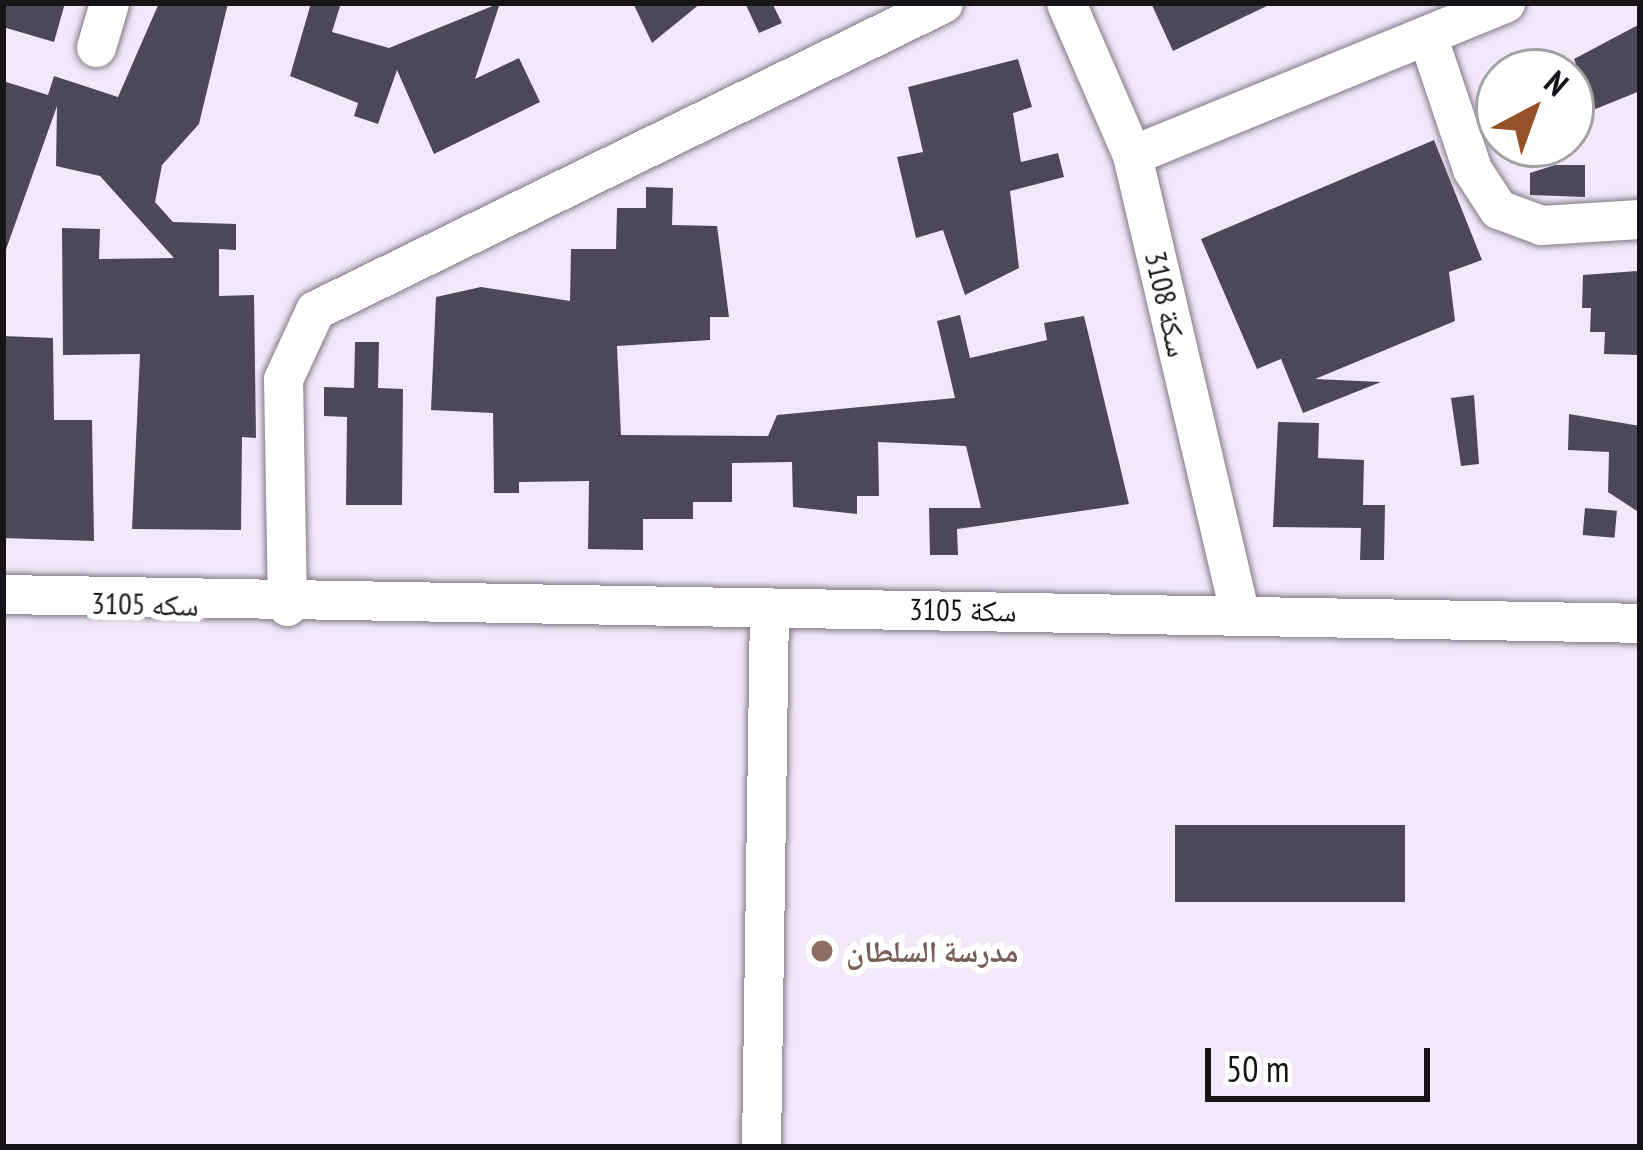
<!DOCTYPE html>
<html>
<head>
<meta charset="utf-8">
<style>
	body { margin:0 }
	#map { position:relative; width:1643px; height:1150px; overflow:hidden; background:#f2e8f9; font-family:"PT Sans Narrow","Noto Naskh Arabic",sans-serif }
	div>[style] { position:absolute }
	.building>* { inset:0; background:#4d4857; transform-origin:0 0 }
	.roads { filter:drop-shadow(0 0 3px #817988) drop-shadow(0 0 3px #817988) }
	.minor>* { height:39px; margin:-19.5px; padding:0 19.5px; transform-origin:19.5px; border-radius:19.5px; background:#fff }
	.dots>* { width:33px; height:33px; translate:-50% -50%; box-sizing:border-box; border:6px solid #fff; border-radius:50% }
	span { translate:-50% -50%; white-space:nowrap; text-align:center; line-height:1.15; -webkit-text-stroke:12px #fff; paint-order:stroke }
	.street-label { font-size:30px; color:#171419 }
	.education-label { font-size:30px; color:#785e54; font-weight:700 }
	.left { translate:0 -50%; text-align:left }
	.frame { position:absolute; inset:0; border:6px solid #171419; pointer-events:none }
	.north { position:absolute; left:1475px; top:48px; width:120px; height:120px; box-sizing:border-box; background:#fff; border:3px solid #a2a1a3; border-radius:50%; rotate:41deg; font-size:33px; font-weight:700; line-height:48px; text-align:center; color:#171419 }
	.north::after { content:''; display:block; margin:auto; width:42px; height:54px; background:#975129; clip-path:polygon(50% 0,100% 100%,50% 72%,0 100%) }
	.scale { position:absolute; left:1205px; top:1048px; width:225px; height:54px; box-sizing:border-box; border:6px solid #171419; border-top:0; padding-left:15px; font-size:36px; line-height:42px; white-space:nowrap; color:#171419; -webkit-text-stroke:9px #fff; paint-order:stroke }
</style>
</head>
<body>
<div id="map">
	<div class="building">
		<i style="clip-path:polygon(3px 3px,65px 3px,54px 42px,3px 27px)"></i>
		<i style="clip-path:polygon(159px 3px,228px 3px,199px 124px,162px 165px,155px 202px,173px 222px,236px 224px,236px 250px,219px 249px,219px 296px,254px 295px,256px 438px,242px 437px,241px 530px,132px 529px,140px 354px,63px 355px,62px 228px,100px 229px,99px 259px,174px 258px,100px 176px,56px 166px,57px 106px,3px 258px,3px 81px,48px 95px,54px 76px,118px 97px)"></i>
		<i style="clip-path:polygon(311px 3px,341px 3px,332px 32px,389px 48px,500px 3px,475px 79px,519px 58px,540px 102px,434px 154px,397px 70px,378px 124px,354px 116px,358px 103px,290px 76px)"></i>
		<i style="clip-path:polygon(633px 3px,701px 3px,652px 43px)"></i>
		<i style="clip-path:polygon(745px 3px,772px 3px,782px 23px,759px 33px)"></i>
		<i style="clip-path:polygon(1151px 3px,1273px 3px,1173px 51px)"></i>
		<i style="clip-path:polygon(1640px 24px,1640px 91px,1593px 110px,1574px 59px)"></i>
		<i style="clip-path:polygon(1018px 59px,1032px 107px,1013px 113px,1021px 162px,1058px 153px,1064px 177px,1010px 191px,1019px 268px,965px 295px,943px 230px,916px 238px,897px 157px,923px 152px,908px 87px)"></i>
		<i style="clip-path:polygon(1434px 140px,1482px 260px,1449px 272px,1455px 321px,1315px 379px,1381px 382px,1303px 413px,1281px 359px,1257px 369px,1201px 239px)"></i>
		<i style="clip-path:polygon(1555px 165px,1585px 165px,1585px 197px,1530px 195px,1530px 173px)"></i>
		<i style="clip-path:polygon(646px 187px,673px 188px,672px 225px,717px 226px,729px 317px,710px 317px,710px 340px,617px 346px,621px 435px,768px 436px,777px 415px,955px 398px,937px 321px,960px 315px,970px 358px,1047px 340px,1044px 323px,1084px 316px,1129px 504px,957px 529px,958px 555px,930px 555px,929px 508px,981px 508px,966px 446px,878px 442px,879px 496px,857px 496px,857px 514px,793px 507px,792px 462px,732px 463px,732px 502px,693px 502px,693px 519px,643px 519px,643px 550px,588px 549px,589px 481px,519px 482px,519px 493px,494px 493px,493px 413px,431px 410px,436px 297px,481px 287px,570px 301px,571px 249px,616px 249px,617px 208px,646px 208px)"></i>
		<i style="clip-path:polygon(1637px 271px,1640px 355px,1604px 354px,1605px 332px,1590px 332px,1591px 308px,1582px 308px,1583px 275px)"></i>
		<i style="clip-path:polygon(3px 336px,53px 338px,54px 420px,92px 420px,94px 541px,3px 538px)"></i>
		<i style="clip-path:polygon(355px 342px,379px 342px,378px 388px,403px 389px,402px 505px,346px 505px,347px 417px,324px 416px,324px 387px,354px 388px)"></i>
		<i style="clip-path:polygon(1474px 395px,1479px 464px,1461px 466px,1451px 398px)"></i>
		<i style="clip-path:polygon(1569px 414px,1640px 426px,1640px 513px,1608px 492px,1609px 452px,1568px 450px)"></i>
		<i style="clip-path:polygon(1278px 422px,1319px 423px,1318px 458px,1364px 460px,1363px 505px,1385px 505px,1384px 560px,1360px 560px,1361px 528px,1273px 527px)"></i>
		<i style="left:1585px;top:508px;width:32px;height:27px;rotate:5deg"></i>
		<i style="left:1175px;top:825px;width:230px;height:77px"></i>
	</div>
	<div class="roads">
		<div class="minor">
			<i style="left:1066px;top:3px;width:166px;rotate:66.5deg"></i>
			<i style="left:1132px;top:155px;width:473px;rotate:76.8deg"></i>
			<i style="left:1427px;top:35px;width:141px;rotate:71.4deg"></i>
			<i style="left:1472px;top:169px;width:48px;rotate:57deg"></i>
			<i style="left:1498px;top:209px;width:46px;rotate:20.4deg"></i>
			<i style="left:1541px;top:225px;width:99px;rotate:-3.5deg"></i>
			<i style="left:96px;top:47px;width:46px;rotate:-73.5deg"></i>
			<i style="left:1132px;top:155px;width:403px;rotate:-22.2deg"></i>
			<i style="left:3px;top:594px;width:1637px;rotate:1.01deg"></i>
			<i style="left:287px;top:606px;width:227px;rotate:-91deg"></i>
			<i style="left:283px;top:379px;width:76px;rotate:-65.1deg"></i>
			<i style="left:315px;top:310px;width:699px;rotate:-26.05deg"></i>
			<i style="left:761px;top:1147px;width:540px;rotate:-89.15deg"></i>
		</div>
	</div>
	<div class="dots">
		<i style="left:822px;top:951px;background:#8d6e63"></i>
	</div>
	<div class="street-label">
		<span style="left:1167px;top:304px;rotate:77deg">سكة 3108</span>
		<span style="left:145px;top:604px;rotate:1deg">سكه 3105</span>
		<span style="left:963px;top:610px;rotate:1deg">سكة 3105</span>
	</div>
	<div class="education-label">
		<span class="left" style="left:846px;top:951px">مدرسة السلطان</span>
	</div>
	<div class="frame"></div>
	<div class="north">N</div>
	<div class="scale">50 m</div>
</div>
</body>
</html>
